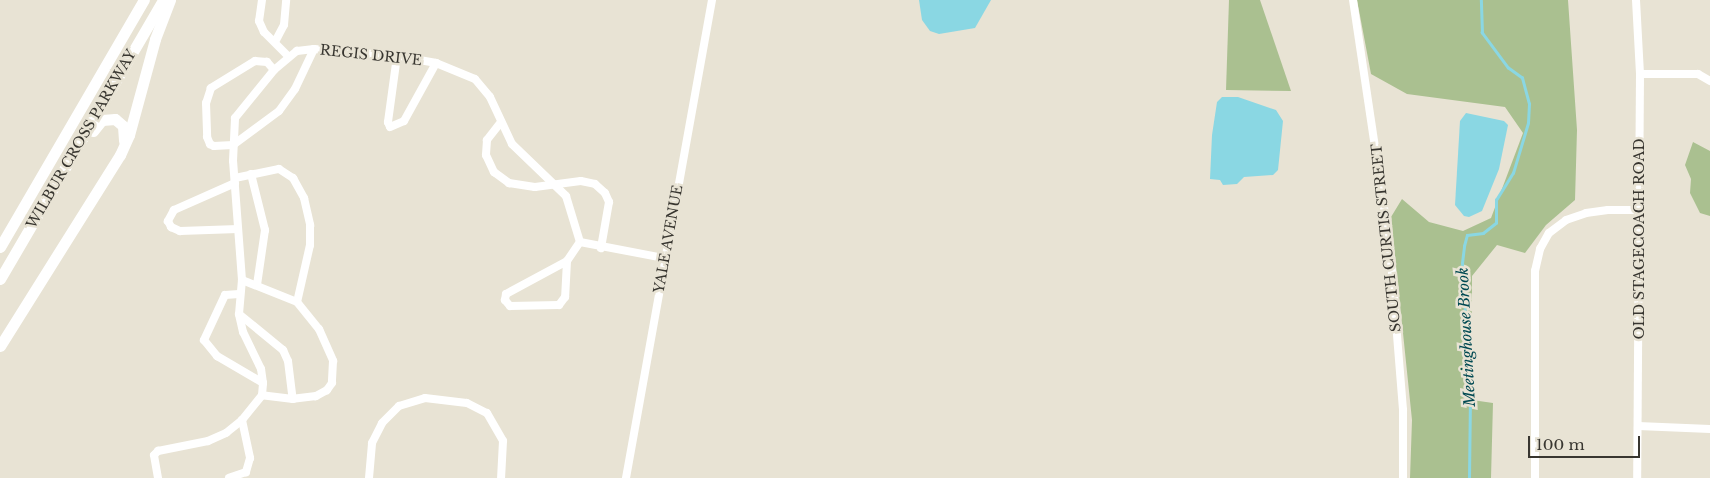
<!DOCTYPE html>
<html>
<head>
<meta charset="utf-8">
<style>
	body { margin:0 }
	#map { position:relative; width:1710px; height:478px; overflow:hidden; background:#e8e3d4; font-family:"Libre Baskerville",serif }
	div>[style] { position:absolute }
	.green>* { inset:0; background:#aac090 }
	.water>* { inset:0; background:#8ad7e3 }
	.stream>* { height:2.5px; margin:-1.25px; padding:0 1.25px; transform-origin:1.25px; border-radius:1.25px; background:#8ad7e3 }
	.minor>* { height:8px; margin:-4px; padding:0 4px; transform-origin:4px; border-radius:4px; background:#fff }
	.highway>* { height:11px; margin:-5.5px; padding:0 5.5px; transform-origin:5.5px; border-radius:5.5px; background:#fff }
	span { translate:-50% -50%; white-space:nowrap; text-align:center; line-height:1.15; -webkit-text-stroke:5px #e8e3d4; paint-order:stroke }
	.street-label { font-size:14px; color:#383630 }
	.water-label { font-size:15px; color:#004952; font-style:italic }
	.scale { position:absolute; left:1528px; top:436px; width:112px; height:22px; box-sizing:border-box; border:2px solid #383630; border-top:0; padding-left:6px; font-size:15px; line-height:18px; white-space:nowrap; color:#383630; -webkit-text-stroke:4px #e8e3d4; paint-order:stroke }
</style>
</head>
<body>
<div id="map">
	<div class="green">
		<i style="clip-path:polygon(1229px 0,1260px 0,1291px 91px,1226px 90px)"></i>
		<i style="clip-path:polygon(1357px 0,1568px 0,1577px 130px,1575px 200px,1546px 225px,1525px 253px,1497px 245px,1472px 276px,1472px 400px,1493px 403px,1491px 478px,1410px 478px,1412px 420px,1391px 217px,1402px 199px,1429px 222px,1463px 231px,1491px 218px,1523px 133px,1505px 107px,1407px 94px,1371px 74px)"></i>
		<i style="clip-path:polygon(1693px 142px,1710px 151px,1710px 216px,1700px 213px,1690px 193px,1691px 179px,1685px 165px)"></i>
	</div>
	<div class="water">
		<i style="clip-path:polygon(919px 0,991px 0,975px 28px,939px 34px,930px 31px,922px 20px)"></i>
		<i style="clip-path:polygon(1222px 97px,1238px 97px,1276px 110px,1283px 121px,1278px 170px,1273px 175px,1244px 177px,1237px 184px,1223px 185px,1220px 180px,1210px 179px,1212px 135px,1217px 102px)"></i>
		<i style="clip-path:polygon(1466px 113px,1504px 121px,1508px 125px,1499px 169px,1482px 211px,1469px 217px,1464px 216px,1455px 205px,1460px 121px)"></i>
	</div>
	<div class="stream">
		<i style="left:1469px;top:478px;width:77px;rotate:-89.3deg"></i>
		<i style="left:1470px;top:401px;width:138px;rotate:-93.3deg"></i>
		<i style="left:1462px;top:263px;width:17px;rotate:-83deg"></i>
		<i style="left:1464px;top:246px;width:11px;rotate:-75deg"></i>
		<i style="left:1467px;top:235px;width:16px;rotate:-7deg"></i>
		<i style="left:1483px;top:233px;width:16px;rotate:-38deg"></i>
		<i style="left:1496px;top:223px;width:23px;rotate:-90deg"></i>
		<i style="left:1496px;top:200px;width:32px;rotate:-58deg"></i>
		<i style="left:1513px;top:173px;width:52px;rotate:-73.3deg"></i>
		<i style="left:1528px;top:123px;width:19px;rotate:-87deg"></i>
		<i style="left:1529px;top:104px;width:27px;rotate:-105deg"></i>
		<i style="left:1522px;top:78px;width:17px;rotate:-144deg"></i>
		<i style="left:1508px;top:68px;width:44px;rotate:-126.6deg"></i>
		<i style="left:1482px;top:33px;width:33px;rotate:-92deg"></i>
	</div>
	<div class="minor">
		<i style="left:262px;top:0;width:21px;rotate:98deg"></i>
		<i style="left:259px;top:21px;width:12px;rotate:66deg"></i>
		<i style="left:264px;top:32px;width:35px;rotate:45deg"></i>
		<i style="left:1353px;top:0;width:251px;rotate:81.5deg"></i>
		<i style="left:1390px;top:248px;width:163px;rotate:85.4deg"></i>
		<i style="left:1403px;top:410px;width:68px;rotate:90deg"></i>
		<i style="left:1636px;top:0;width:74px;rotate:86.9deg"></i>
		<i style="left:1640px;top:74px;width:404px;rotate:90.4deg"></i>
		<i style="left:276px;top:40px;width:17px;rotate:-62deg"></i>
		<i style="left:284px;top:25px;width:25px;rotate:-85deg"></i>
		<i style="left:397px;top:56px;width:67px;rotate:97.8deg"></i>
		<i style="left:388px;top:122px;width:5px;rotate:68deg"></i>
		<i style="left:390px;top:127px;width:15px;rotate:-23deg"></i>
		<i style="left:404px;top:121px;width:66px;rotate:-61.1deg"></i>
		<i style="left:274px;top:70px;width:11px;rotate:-131deg"></i>
		<i style="left:267px;top:62px;width:12px;rotate:-175deg"></i>
		<i style="left:255px;top:61px;width:52px;rotate:148.5deg"></i>
		<i style="left:211px;top:88px;width:16px;rotate:108deg"></i>
		<i style="left:206px;top:103px;width:34px;rotate:88deg"></i>
		<i style="left:207px;top:137px;width:8px;rotate:67deg"></i>
		<i style="left:210px;top:144px;width:4px;rotate:27deg"></i>
		<i style="left:214px;top:146px;width:19px;rotate:-3deg"></i>
		<i style="left:233px;top:145px;width:57px;rotate:-36.5deg"></i>
		<i style="left:279px;top:111px;width:27px;rotate:-54deg"></i>
		<i style="left:295px;top:89px;width:44px;rotate:-64.6deg"></i>
		<i style="left:1640px;top:74px;width:58px"></i>
		<i style="left:1698px;top:74px;width:14px;rotate:30deg"></i>
		<i style="left:501px;top:122px;width:23px;rotate:128deg"></i>
		<i style="left:487px;top:140px;width:15px;rotate:94deg"></i>
		<i style="left:486px;top:155px;width:19px;rotate:65deg"></i>
		<i style="left:494px;top:172px;width:19px;rotate:36deg"></i>
		<i style="left:509px;top:183px;width:26px;rotate:9deg"></i>
		<i style="left:535px;top:187px;width:46px;rotate:-7.4deg"></i>
		<i style="left:581px;top:181px;width:14px;rotate:12deg"></i>
		<i style="left:595px;top:184px;width:13px;rotate:42deg"></i>
		<i style="left:605px;top:193px;width:10px;rotate:66deg"></i>
		<i style="left:609px;top:202px;width:47px;rotate:99.9deg"></i>
		<i style="left:251px;top:174px;width:58px;rotate:76deg"></i>
		<i style="left:265px;top:230px;width:56px;rotate:98.3deg"></i>
		<i style="left:235px;top:178px;width:45px;rotate:-11.6deg"></i>
		<i style="left:279px;top:169px;width:17px;rotate:33deg"></i>
		<i style="left:293px;top:178px;width:23px;rotate:61deg"></i>
		<i style="left:304px;top:198px;width:28px;rotate:77deg"></i>
		<i style="left:310px;top:225px;width:20px;rotate:90deg"></i>
		<i style="left:310px;top:245px;width:58px;rotate:102.8deg"></i>
		<i style="left:235px;top:183px;width:67px;rotate:156.1deg"></i>
		<i style="left:174px;top:210px;width:13px;rotate:119deg"></i>
		<i style="left:168px;top:221px;width:7px;rotate:63deg"></i>
		<i style="left:171px;top:227px;width:10px;rotate:24deg"></i>
		<i style="left:180px;top:231px;width:58px;rotate:-2deg"></i>
		<i style="left:567px;top:261px;width:36px;rotate:93deg"></i>
		<i style="left:565px;top:297px;width:10px;rotate:127deg"></i>
		<i style="left:559px;top:305px;width:49px;rotate:178.8deg"></i>
		<i style="left:510px;top:306px;width:8px;rotate:-130deg"></i>
		<i style="left:505px;top:300px;width:6px;rotate:-81deg"></i>
		<i style="left:506px;top:294px;width:69px;rotate:-28.4deg"></i>
		<i style="left:567px;top:261px;width:23px;rotate:-56deg"></i>
		<i style="left:242px;top:280px;width:59px;rotate:21.8deg"></i>
		<i style="left:297px;top:302px;width:35px;rotate:51deg"></i>
		<i style="left:319px;top:329px;width:35px;rotate:66deg"></i>
		<i style="left:333px;top:361px;width:22px;rotate:93deg"></i>
		<i style="left:332px;top:383px;width:9px;rotate:126deg"></i>
		<i style="left:327px;top:390px;width:13px;rotate:151deg"></i>
		<i style="left:316px;top:396px;width:23px;rotate:173deg"></i>
		<i style="left:293px;top:399px;width:31px;rotate:-173deg"></i>
		<i style="left:239px;top:294px;width:14px;rotate:176deg"></i>
		<i style="left:225px;top:295px;width:50px;rotate:115deg"></i>
		<i style="left:204px;top:340px;width:21px;rotate:51deg"></i>
		<i style="left:217px;top:356px;width:53px;rotate:30.4deg"></i>
		<i style="left:239px;top:314px;width:57px;rotate:39.3deg"></i>
		<i style="left:283px;top:350px;width:12px;rotate:66deg"></i>
		<i style="left:288px;top:361px;width:38px;rotate:83deg"></i>
		<i style="left:242px;top:420px;width:32px;rotate:-51deg"></i>
		<i style="left:262px;top:395px;width:12px;rotate:-85deg"></i>
		<i style="left:263px;top:383px;width:14px;rotate:-98deg"></i>
		<i style="left:261px;top:369px;width:41px;rotate:-115.9deg"></i>
		<i style="left:243px;top:332px;width:18px;rotate:-103deg"></i>
		<i style="left:239px;top:314px;width:34px;rotate:-85deg"></i>
		<i style="left:242px;top:280px;width:119px;rotate:-94.3deg"></i>
		<i style="left:233px;top:161px;width:43px;rotate:-87.3deg"></i>
		<i style="left:235px;top:118px;width:62px;rotate:-50.9deg"></i>
		<i style="left:274px;top:70px;width:30px;rotate:-40deg"></i>
		<i style="left:297px;top:51px;width:17px;rotate:-7deg"></i>
		<i style="left:314px;top:49px;width:83px;rotate:4.8deg"></i>
		<i style="left:397px;top:56px;width:40px;rotate:10deg"></i>
		<i style="left:436px;top:63px;width:42px;rotate:22.3deg"></i>
		<i style="left:475px;top:79px;width:23px;rotate:50deg"></i>
		<i style="left:490px;top:97px;width:52px;rotate:64.9deg"></i>
		<i style="left:512px;top:144px;width:75px;rotate:43.9deg"></i>
		<i style="left:566px;top:196px;width:48px;rotate:73.1deg"></i>
		<i style="left:580px;top:242px;width:86px;rotate:10.8deg"></i>
		<i style="left:1638px;top:426px;width:72px;rotate:2.4deg"></i>
		<i style="left:158px;top:478px;width:23px;rotate:-100deg"></i>
		<i style="left:154px;top:455px;width:6px;rotate:-45deg"></i>
		<i style="left:158px;top:451px;width:51px;rotate:-11.3deg"></i>
		<i style="left:208px;top:441px;width:20px;rotate:-24deg"></i>
		<i style="left:226px;top:433px;width:21px;rotate:-39deg"></i>
		<i style="left:242px;top:420px;width:39px;rotate:78deg"></i>
		<i style="left:250px;top:458px;width:15px;rotate:106deg"></i>
		<i style="left:246px;top:472px;width:18px;rotate:161deg"></i>
		<i style="left:369px;top:478px;width:35px;rotate:-85deg"></i>
		<i style="left:372px;top:443px;width:22px;rotate:-63deg"></i>
		<i style="left:382px;top:423px;width:24px;rotate:-45deg"></i>
		<i style="left:399px;top:406px;width:27px;rotate:-17deg"></i>
		<i style="left:425px;top:398px;width:42px;rotate:6.8deg"></i>
		<i style="left:467px;top:403px;width:22px;rotate:27deg"></i>
		<i style="left:487px;top:413px;width:32px;rotate:60deg"></i>
		<i style="left:503px;top:441px;width:37px;rotate:93deg"></i>
		<i style="left:626px;top:478px;width:486px;rotate:-79.8deg"></i>
		<i style="left:1535px;top:478px;width:207px;rotate:-90deg"></i>
		<i style="left:1535px;top:271px;width:23px;rotate:-77deg"></i>
		<i style="left:1540px;top:249px;width:18px;rotate:-61deg"></i>
		<i style="left:1549px;top:233px;width:21px;rotate:-37deg"></i>
		<i style="left:1566px;top:220px;width:21px;rotate:-19deg"></i>
		<i style="left:1586px;top:213px;width:22px;rotate:-8deg"></i>
		<i style="left:1608px;top:210px;width:32px"></i>
	</div>
	<div class="highway">
		<i style="left:93px;top:131px;width:14px;rotate:-51deg"></i>
		<i style="left:102px;top:120px;width:13px;rotate:-4deg"></i>
		<i style="left:115px;top:119px;width:11px;rotate:41deg"></i>
		<i style="left:123px;top:126px;width:15px;rotate:86deg"></i>
		<i style="left:0;top:247px;width:286px;rotate:-59.8deg"></i>
		<i style="left:0;top:279px;width:323px;rotate:-59.7deg"></i>
		<i style="left:0;top:346px;width:226px;rotate:-57.9deg"></i>
		<i style="left:120px;top:155px;width:22px;rotate:-66deg"></i>
		<i style="left:129px;top:135px;width:99px;rotate:-74.8deg"></i>
		<i style="left:155px;top:39px;width:42px;rotate:-69deg"></i>
	</div>
	<div class="street-label">
		<span style="left:371px;top:55px;rotate:6deg">REGIS DRIVE</span>
		<span style="left:81px;top:139px;rotate:-60deg">WILBUR CROSS PARKWAY</span>
		<span style="left:1386px;top:238px;rotate:-96deg">SOUTH CURTIS STREET</span>
		<span style="left:668px;top:239px;rotate:-80deg">YALE AVENUE</span>
		<span style="left:1639px;top:239px;rotate:-90deg">OLD STAGECOACH ROAD</span>
	</div>
	<div class="water-label">
		<span style="left:1466px;top:337px;rotate:-93deg">Meetinghouse Brook</span>
	</div>
	<div class="scale">100 m</div>
</div>
</body>
</html>
